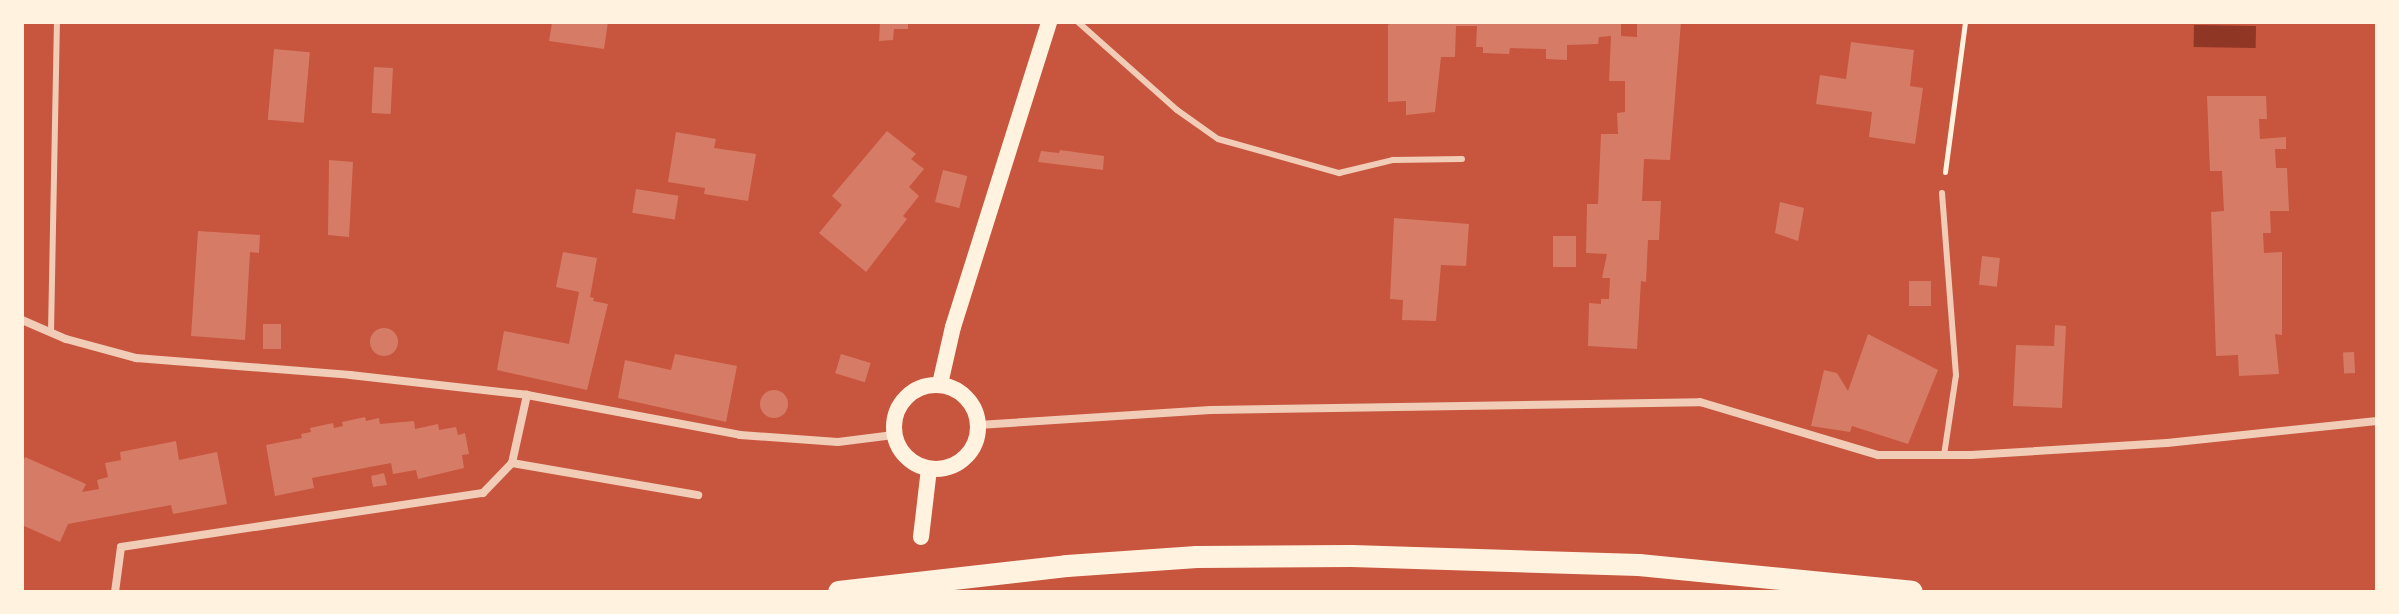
<!DOCTYPE html>
<html>
<head>
<meta charset="utf-8">
<style>
	body { margin:0 }
	#map { position:relative; width:2399px; height:614px; overflow:hidden; background:#c8553d; font-family:"PT Sans Narrow",sans-serif }
	div>[style] { position:absolute }
	.water>* { inset:0; background:#8f3625; transform-origin:0 0 }
	.building>* { inset:0; background:#d67c66; transform-origin:0 0 }
	.round { border-radius:50% }
	.path>* { height:5px; margin:-2.5px; padding:0 2.5px; transform-origin:2.5px; border-radius:2.5px; background:#fff3e0 }
	.service>* { height:6px; margin:-3px; padding:0 3px; transform-origin:3px; border-radius:3px; background:#f1ccb7 }
	.minor>* { height:8px; margin:-4px; padding:0 4px; transform-origin:4px; border-radius:4px; background:#f1ccb7 }
	.secondary>* { height:16px; margin:-8px; padding:0 8px; transform-origin:8px; border-radius:8px; background:#fff3e0 }
	.secondary>.ring { margin:-8px; padding:0; box-sizing:content-box; background:none; border:16px solid #fff3e0; border-radius:50% }
	.trunk>* { height:22px; margin:-11px; padding:0 11px; transform-origin:11px; border-radius:11px; background:#fff3e0 }
	span { translate:-50% -50%; white-space:nowrap; text-align:center; line-height:1.15; -webkit-text-stroke:7px #fff3e0; paint-order:stroke }
	.frame { position:absolute; inset:0; border:24px solid #fff3e0; pointer-events:none }
</style>
</head>
<body>
<div id="map">
	<div class="water">
		<i style="left:2194px;top:25px;width:62px;height:22px;rotate:1deg"></i>
	</div>
	<div class="building">
		<i style="clip-path:polygon(565px 22px,608px 22px,604px 49px,549px 41px,552px 23px)"></i>
		<i style="clip-path:polygon(880px 22px,908px 22px,908px 29px,894px 29px,893px 40px,879px 41px)"></i>
		<i style="clip-path:polygon(1393px 22px,1621px 22px,1621px 36px,1637px 37px,1637px 22px,1681px 22px,1670px 160px,1644px 159px,1642px 201px,1661px 201px,1659px 240px,1648px 240px,1646px 282px,1641px 281px,1637px 349px,1588px 346px,1589px 303px,1601px 304px,1601px 299px,1609px 299px,1610px 278px,1602px 278px,1607px 254px,1586px 253px,1587px 204px,1598px 204px,1601px 134px,1618px 134px,1617px 113px,1625px 112px,1625px 81px,1609px 81px,1611px 36px,1599px 37px,1598px 44px,1567px 45px,1567px 60px,1546px 59px,1546px 49px,1510px 48px,1509px 54px,1483px 53px,1483px 47px,1476px 47px,1477px 26px,1456px 26px,1455px 57px,1441px 57px,1435px 112px,1406px 115px,1406px 101px,1388px 102px,1388px 25px)"></i>
		<i style="clip-path:polygon(1851px 42px,1914px 50px,1910px 86px,1923px 88px,1915px 144px,1869px 137px,1872px 112px,1816px 104px,1820px 75px,1846px 79px)"></i>
		<i style="left:274px;top:49px;width:36px;height:71px;rotate:5deg"></i>
		<i style="left:374px;top:67px;width:19px;height:46px;rotate:3deg"></i>
		<i style="clip-path:polygon(2207px 96px,2266px 96px,2267px 119px,2259px 119px,2260px 139px,2286px 137px,2286px 149px,2275px 149px,2276px 168px,2287px 168px,2289px 211px,2270px 211px,2271px 233px,2263px 233px,2264px 253px,2282px 252px,2282px 335px,2275px 334px,2279px 374px,2239px 376px,2238px 355px,2216px 356px,2211px 212px,2224px 211px,2223px 192px,2222px 171px,2210px 171px)"></i>
		<i style="clip-path:polygon(887px 131px,916px 154px,911px 159px,924px 169px,909px 187px,919px 196px,903px 216px,907px 219px,866px 272px,819px 233px,842px 205px,832px 196px)"></i>
		<i style="clip-path:polygon(676px 132px,716px 139px,714px 148px,756px 154px,748px 201px,704px 194px,705px 188px,668px 182px)"></i>
		<i style="clip-path:polygon(1060px 150px,1104px 156px,1103px 170px,1038px 162px,1041px 151px,1059px 153px)"></i>
		<i style="clip-path:polygon(329px 160px,353px 162px,349px 237px,328px 235px)"></i>
		<i style="left:943px;top:170px;width:25px;height:33px;rotate:14deg"></i>
		<i style="left:636px;top:189px;width:43px;height:24px;rotate:9deg"></i>
		<i style="clip-path:polygon(1780px 202px,1804px 208px,1798px 241px,1775px 233px)"></i>
		<i style="clip-path:polygon(1394px 218px,1469px 224px,1466px 266px,1441px 265px,1436px 321px,1402px 320px,1403px 300px,1390px 299px)"></i>
		<i style="clip-path:polygon(198px 231px,260px 235px,259px 253px,250px 252px,245px 340px,191px 336px)"></i>
		<i style="left:1553px;top:236px;width:23px;height:31px"></i>
		<i style="clip-path:polygon(563px 252px,597px 258px,590px 297px,594px 298px,593px 301px,608px 304px,587px 390px,497px 370px,504px 331px,569px 344px,579px 292px,556px 287px)"></i>
		<i style="left:1982px;top:256px;width:18px;height:29px;rotate:6deg"></i>
		<i style="left:1909px;top:281px;width:22px;height:25px"></i>
		<i style="left:263px;top:324px;width:18px;height:25px"></i>
		<i style="clip-path:polygon(2055px 325px,2066px 326px,2062px 408px,2013px 406px,2016px 345px,2054px 346px)"></i>
		<i class="round" style="left:370px;top:328px;width:28px;height:28px"></i>
		<i style="clip-path:polygon(1868px 334px,1938px 370px,1908px 444px,1852px 426px,1850px 432px,1811px 426px,1824px 370px,1837px 373px,1848px 391px)"></i>
		<i style="left:2354px;top:352px;width:21px;height:11px;rotate:87deg"></i>
		<i style="clip-path:polygon(675px 354px,737px 366px,726px 422px,618px 398px,625px 360px,671px 370px)"></i>
		<i style="left:841px;top:354px;width:31px;height:20px;rotate:17deg"></i>
		<i class="round" style="left:760px;top:390px;width:28px;height:28px"></i>
		<i style="clip-path:polygon(365px 417px,366px 421px,379px 418px,380px 424px,414px 421px,415px 429px,438px 424px,439px 430px,456px 427px,458px 435px,465px 433px,469px 454px,462px 455px,464px 468px,418px 479px,416px 470px,393px 474px,391px 463px,312px 478px,314px 488px,275px 496px,266px 445px,302px 438px,301px 434px,311px 432px,310px 428px,333px 423px,334px 428px,343px 426px,342px 422px)"></i>
		<i style="clip-path:polygon(176px 441px,179px 460px,217px 452px,227px 504px,173px 514px,171px 505px,68px 524px,60px 542px,22px 525px,22px 464px,25px 457px,86px 484px,82px 492px,99px 489px,97px 480px,108px 477px,105px 463px,121px 460px,120px 452px)"></i>
		<i style="clip-path:polygon(384px 473px,387px 485px,373px 487px,371px 476px)"></i>
	</div>
	<div class="path">
		<i style="left:1945px;top:172px;width:151px;rotate:-82.4deg"></i>
	</div>
	<div class="service">
		<i style="left:1078px;top:22px;width:132px;rotate:41.6deg"></i>
		<i style="left:1177px;top:110px;width:50px;rotate:35.3deg"></i>
		<i style="left:1218px;top:139px;width:126px;rotate:15.7deg"></i>
		<i style="left:1339px;top:173px;width:56px;rotate:-13.5deg"></i>
		<i style="left:1393px;top:160px;width:69px;rotate:-0.8deg"></i>
		<i style="left:1942px;top:193px;width:183px;rotate:85.6deg"></i>
		<i style="left:1956px;top:375px;width:81px;rotate:98.5deg"></i>
		<i style="left:51px;top:332px;width:310px;rotate:-88.9deg"></i>
	</div>
	<div class="minor">
		<i style="left:22px;top:320px;width:48px;rotate:23.4deg"></i>
		<i style="left:66px;top:339px;width:73px;rotate:15.2deg"></i>
		<i style="left:136px;top:358px;width:215px;rotate:4.5deg"></i>
		<i style="left:350px;top:375px;width:178px;rotate:6.4deg"></i>
		<i style="left:527px;top:395px;width:217px;rotate:10.6deg"></i>
		<i style="left:740px;top:435px;width:98px;rotate:4.1deg"></i>
		<i style="left:838px;top:442px;width:56px;rotate:-7.1deg"></i>
		<i style="left:978px;top:425px;width:233px;rotate:-3.7deg"></i>
		<i style="left:1211px;top:410px;width:489px;rotate:-0.9deg"></i>
		<i style="left:1700px;top:402px;width:186px;rotate:16.6deg"></i>
		<i style="left:1878px;top:455px;width:93px"></i>
		<i style="left:1971px;top:455px;width:196px;rotate:-3.5deg"></i>
		<i style="left:2167px;top:443px;width:211px;rotate:-6deg"></i>
		<i style="left:512px;top:463px;width:189px;rotate:9.8deg"></i>
		<i style="left:115px;top:592px;width:45px;rotate:-82.4deg"></i>
		<i style="left:121px;top:547px;width:366px;rotate:-8.5deg"></i>
		<i style="left:483px;top:493px;width:42px;rotate:-46deg"></i>
		<i style="left:512px;top:463px;width:70px;rotate:-77.6deg"></i>
	</div>
	<div class="secondary">
		<i style="left:940px;top:384px;width:58px;rotate:-77.2deg"></i>
		<i style="left:953px;top:327px;width:320px;rotate:-72.5deg"></i>
		<i class="ring" style="left:894px;top:385px;width:68px;height:68px"></i>
		<i style="left:921px;top:537px;width:68px;rotate:-83.3deg"></i>
	</div>
	<div class="trunk">
		<i style="left:839px;top:592px;width:229px;rotate:-6.5deg"></i>
		<i style="left:1067px;top:566px;width:130px;rotate:-4deg"></i>
		<i style="left:1197px;top:557px;width:155px;rotate:-0.4deg"></i>
		<i style="left:1352px;top:556px;width:287px;rotate:1.8deg"></i>
		<i style="left:1639px;top:565px;width:274px;rotate:5.6deg"></i>
	</div>
	<div class="frame"></div>
</div>
</body>
</html>
